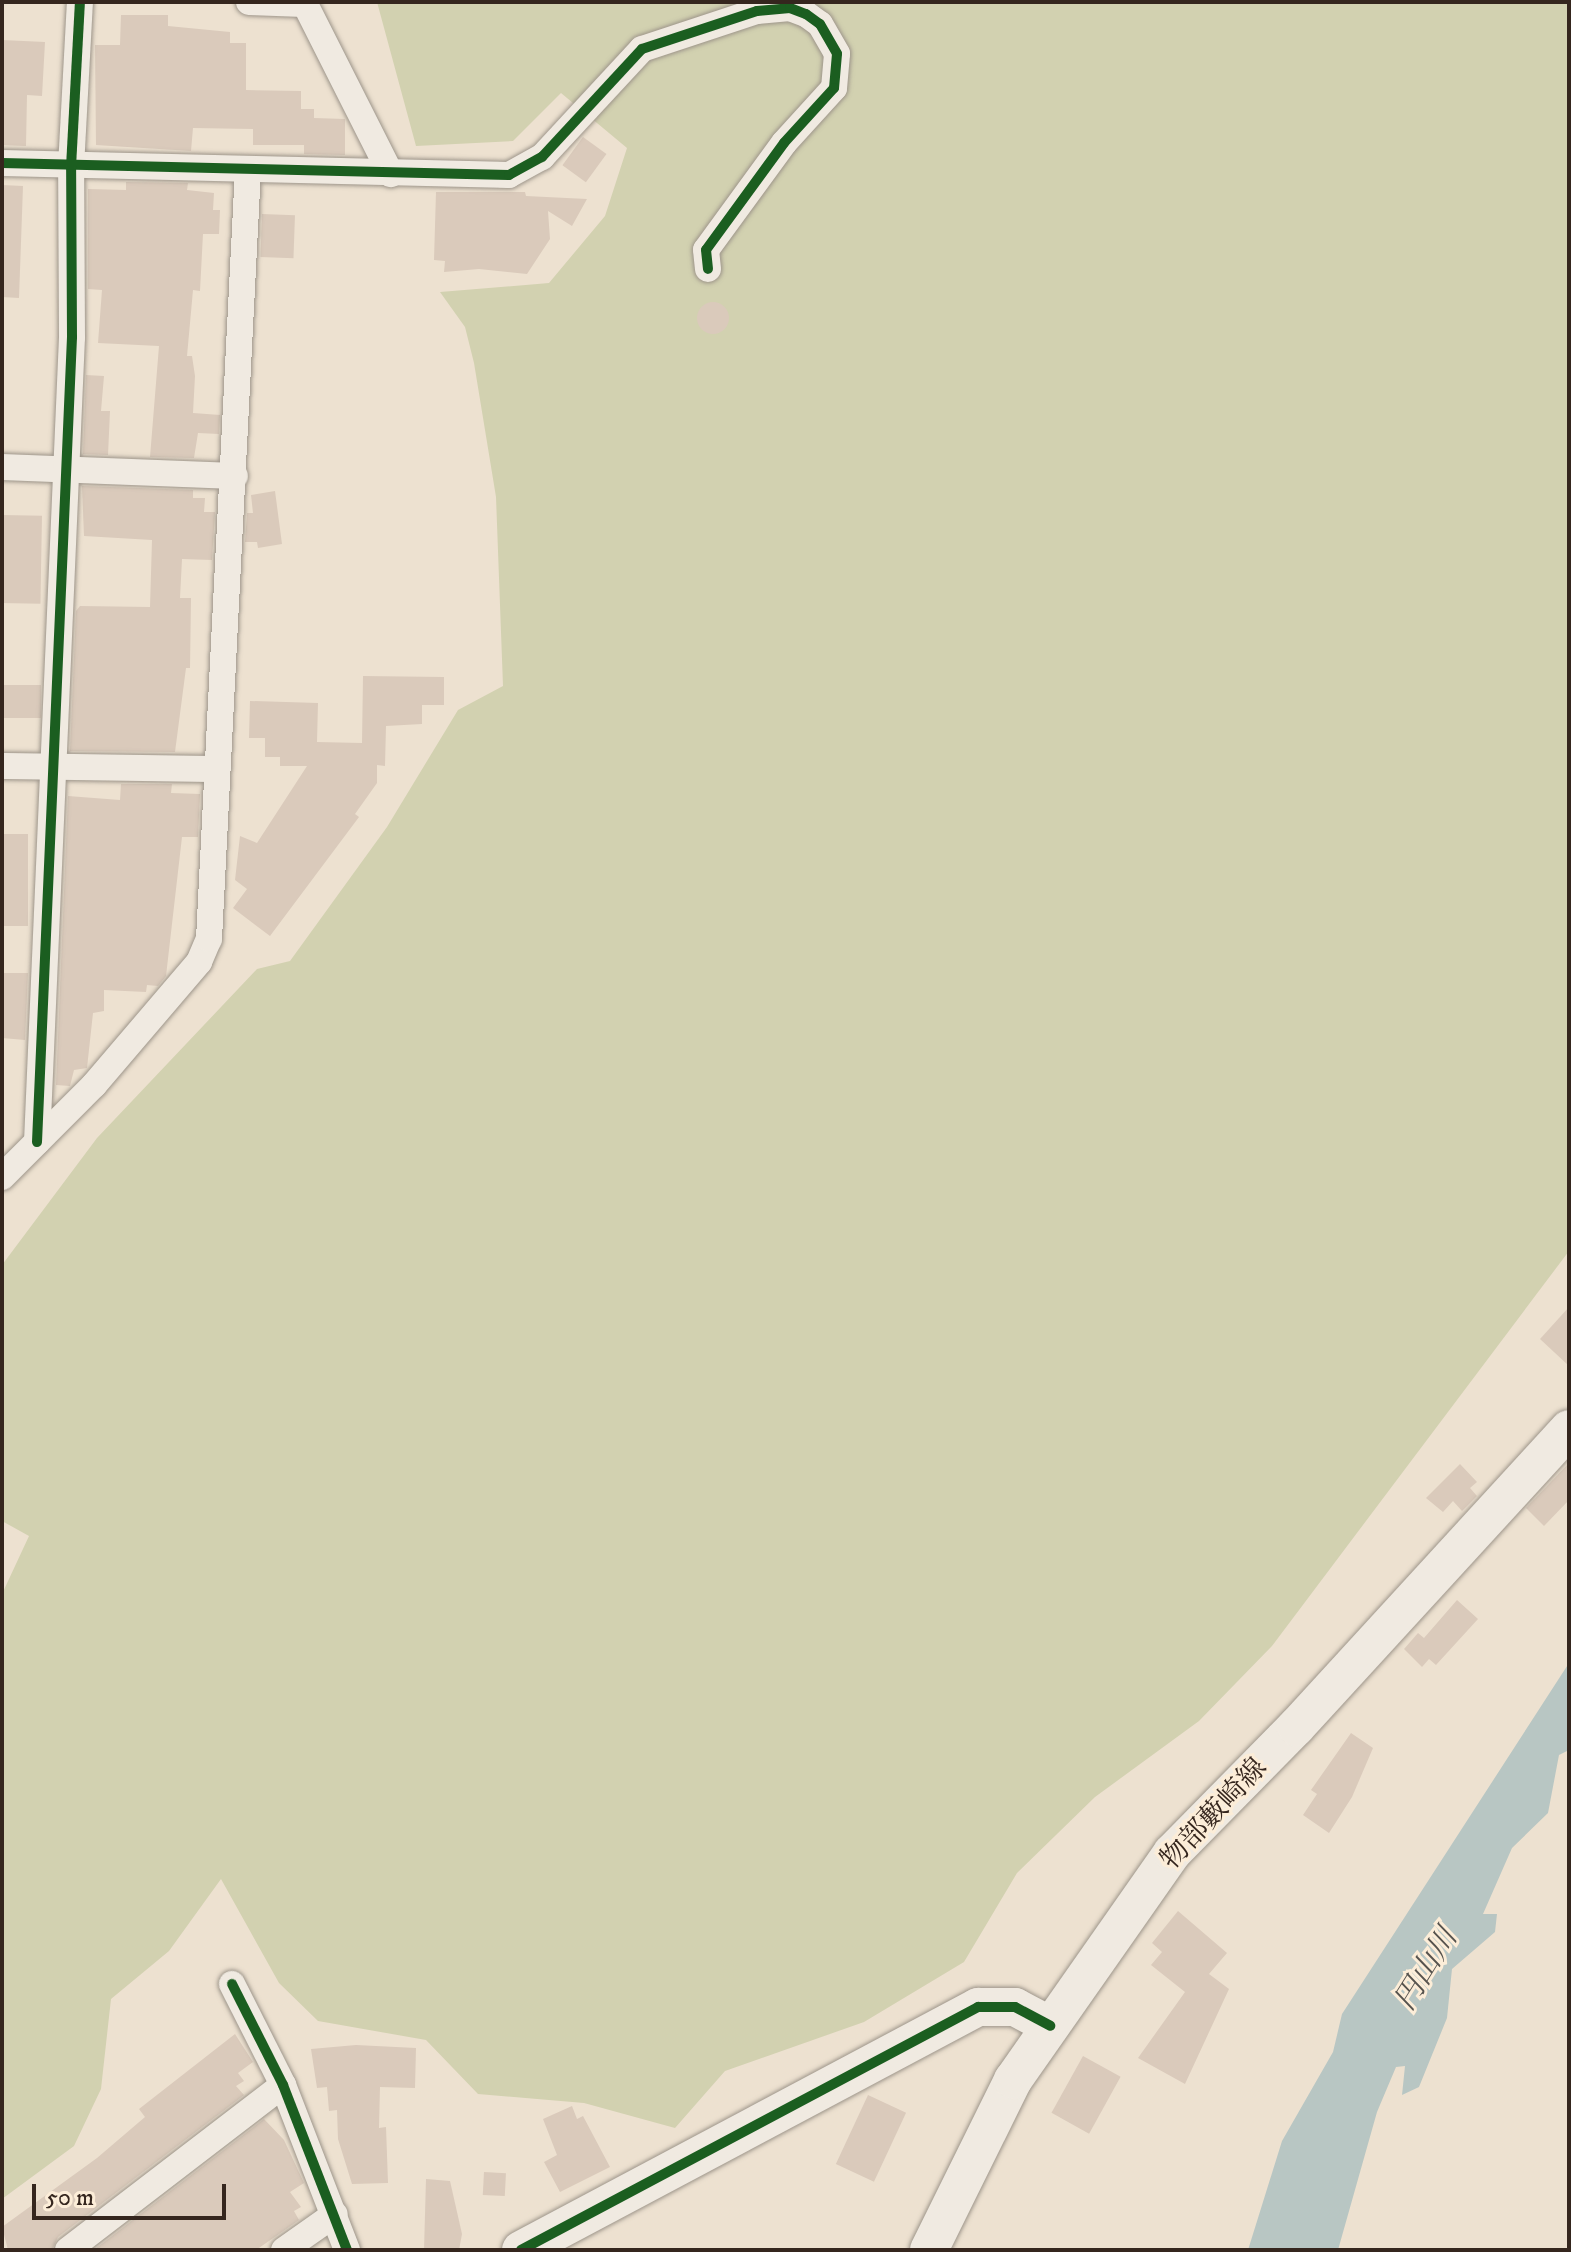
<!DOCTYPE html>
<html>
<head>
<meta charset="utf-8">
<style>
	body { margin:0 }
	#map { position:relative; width:1571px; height:2252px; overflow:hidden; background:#ede1d0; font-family:"IM FELL DW Pica","Noto Serif JP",serif }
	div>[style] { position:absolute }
	.green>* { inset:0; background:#d2d1b0 }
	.water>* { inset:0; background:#b8c6c3 }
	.building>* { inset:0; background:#dacabb; transform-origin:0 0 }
	.round { border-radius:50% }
	.roads { filter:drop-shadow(0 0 2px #9d958a) drop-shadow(0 0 2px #9d958a) }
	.street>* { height:26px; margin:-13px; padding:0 13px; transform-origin:13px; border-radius:13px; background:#f0eae1 }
	.secondary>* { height:38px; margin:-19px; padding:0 19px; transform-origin:19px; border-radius:19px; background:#f0eae1 }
	.cycleway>* { height:10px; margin:-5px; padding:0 5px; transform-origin:5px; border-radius:5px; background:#1b5e20 }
	span { translate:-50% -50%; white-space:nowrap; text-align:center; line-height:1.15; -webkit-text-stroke:6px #fcedd8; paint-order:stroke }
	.street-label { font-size:28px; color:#35261e }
	.water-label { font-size:30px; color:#56534e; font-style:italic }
	.frame { position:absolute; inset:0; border:4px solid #35261e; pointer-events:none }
	.scale { position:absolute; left:32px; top:2184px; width:194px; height:36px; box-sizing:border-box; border:4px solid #35261e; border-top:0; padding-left:10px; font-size:24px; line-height:28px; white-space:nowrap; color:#35261e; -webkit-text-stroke:6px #fcedd8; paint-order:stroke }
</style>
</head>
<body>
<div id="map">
	<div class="green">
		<i style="clip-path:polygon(377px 2px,1569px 2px,1569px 1251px,1272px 1646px,1199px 1721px,1095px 1797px,1017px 1873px,964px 1962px,864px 2022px,725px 2071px,675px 2128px,584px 2103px,478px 2094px,426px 2040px,318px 2021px,279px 1983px,221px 1879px,169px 1951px,111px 1999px,101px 2089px,74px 2146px,2px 2199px,2px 1594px,29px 1536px,2px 1521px,2px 1265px,97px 1138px,257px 969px,290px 961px,387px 827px,458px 710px,503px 686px,496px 497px,474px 363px,465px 327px,440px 292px,549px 283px,605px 216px,627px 148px,561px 93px,513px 141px,416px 146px)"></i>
	</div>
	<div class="water">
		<i style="clip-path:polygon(1569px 1663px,1569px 1750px,1559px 1755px,1548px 1813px,1512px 1848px,1483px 1914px,1497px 1914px,1495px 1932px,1452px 1969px,1447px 2018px,1419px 2087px,1402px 2095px,1405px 2066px,1396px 2067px,1377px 2112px,1338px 2250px,1248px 2250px,1282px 2141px,1333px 2052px,1342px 2014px)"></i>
	</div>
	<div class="building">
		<i style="clip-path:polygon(121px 15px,168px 15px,168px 26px,230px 32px,230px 43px,246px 43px,246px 90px,301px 91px,301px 109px,314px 109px,314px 118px,345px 119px,345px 155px,304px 154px,304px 145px,253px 145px,253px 129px,193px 128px,191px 151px,96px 145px,95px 45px,120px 45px)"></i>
		<i style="clip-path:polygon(2px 40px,45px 42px,42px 96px,27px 95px,26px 146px,2px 145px)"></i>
		<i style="left:583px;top:137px;width:29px;height:35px;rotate:36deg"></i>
		<i style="clip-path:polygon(126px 182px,188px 183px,187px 190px,214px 193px,213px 210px,220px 210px,219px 234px,203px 234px,200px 291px,193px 290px,187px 356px,192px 356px,195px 376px,193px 413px,220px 415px,219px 434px,198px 433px,194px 458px,150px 457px,159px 346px,98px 343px,102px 290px,88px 289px,88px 189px,126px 190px)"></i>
		<i style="clip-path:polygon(2px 185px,23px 186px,19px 298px,2px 297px)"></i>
		<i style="clip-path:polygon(436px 192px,525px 192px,526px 196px,587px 199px,572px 226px,548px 211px,550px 239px,527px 274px,479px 269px,444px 272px,445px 261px,434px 260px)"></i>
		<i style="left:262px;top:214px;width:33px;height:43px;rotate:2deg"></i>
		<i class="round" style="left:697px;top:302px;width:32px;height:32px"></i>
		<i style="clip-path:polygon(86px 375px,104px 376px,101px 411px,110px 411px,108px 455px,83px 454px)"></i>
		<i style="clip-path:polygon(82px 486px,193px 490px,193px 498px,205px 498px,204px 512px,215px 512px,212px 560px,182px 559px,180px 598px,191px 598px,190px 668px,186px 668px,175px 752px,70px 751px,76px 611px,80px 606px,150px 607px,152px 540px,84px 536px)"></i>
		<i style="clip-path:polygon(275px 491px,282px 544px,258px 548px,257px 542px,245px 542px,247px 513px,253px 513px,251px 495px)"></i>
		<i style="left:2px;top:515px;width:40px;height:88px;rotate:1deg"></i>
		<i style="clip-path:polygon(363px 676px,444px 677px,444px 705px,422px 705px,422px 724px,386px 726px,385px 766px,377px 765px,377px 783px,355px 814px,359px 817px,270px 936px,233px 908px,247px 889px,235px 880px,240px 836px,257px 843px,307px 766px,280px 766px,280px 757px,265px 757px,265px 738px,249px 738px,250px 701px,318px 703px,317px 742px,362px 743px)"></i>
		<i style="left:2px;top:685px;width:39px;height:33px"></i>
		<i style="clip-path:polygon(121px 784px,172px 784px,171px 793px,200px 794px,198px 837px,182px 837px,166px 976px,158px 986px,147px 985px,146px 992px,104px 990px,104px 1011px,93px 1013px,87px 1068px,74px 1070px,70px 1086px,56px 1085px,68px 796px,120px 800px)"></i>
		<i style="left:2px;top:834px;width:26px;height:92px"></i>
		<i style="clip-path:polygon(2px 973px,28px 973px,25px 1040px,2px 1038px)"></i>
		<i style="clip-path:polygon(1569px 1307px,1569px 1366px,1540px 1339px)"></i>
		<i style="clip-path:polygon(1569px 1463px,1569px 1500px,1544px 1526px,1526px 1508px)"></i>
		<i style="clip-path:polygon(1460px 1464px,1477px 1482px,1470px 1488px,1477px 1496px,1462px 1511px,1453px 1501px,1443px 1512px,1426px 1498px)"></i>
		<i style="clip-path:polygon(1457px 1600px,1478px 1619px,1436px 1665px,1429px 1659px,1422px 1667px,1404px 1649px,1418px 1633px,1424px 1638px)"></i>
		<i style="clip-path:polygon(1351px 1733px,1373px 1748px,1352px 1797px,1329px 1833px,1303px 1815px,1317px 1794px,1311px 1790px)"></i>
		<i style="clip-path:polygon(1178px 1911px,1227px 1953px,1209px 1974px,1229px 1989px,1185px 2084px,1138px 2058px,1185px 1992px,1151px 1965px,1162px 1952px,1152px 1943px)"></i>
		<i style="clip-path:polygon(235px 2034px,253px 2062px,238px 2073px,244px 2081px,236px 2086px,244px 2095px,58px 2237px,52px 2250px,8px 2250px,2px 2227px,97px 2158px,145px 2117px,139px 2109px)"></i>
		<i style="clip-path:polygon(356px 2045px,416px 2048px,415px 2088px,380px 2087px,379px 2128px,386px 2127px,388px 2183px,352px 2184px,338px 2139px,337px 2110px,329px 2111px,327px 2087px,317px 2088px,311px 2049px)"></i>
		<i style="left:1083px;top:2056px;width:43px;height:65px;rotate:29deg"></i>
		<i style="left:868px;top:2095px;width:42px;height:76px;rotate:25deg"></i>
		<i style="clip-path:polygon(572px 2106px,577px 2119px,583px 2116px,610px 2167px,560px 2192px,544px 2162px,557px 2155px,543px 2119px)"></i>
		<i style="clip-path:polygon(264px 2119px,284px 2140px,304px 2183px,290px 2192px,301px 2207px,294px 2211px,299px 2220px,256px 2250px,94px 2250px)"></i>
		<i style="left:484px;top:2172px;width:22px;height:23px;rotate:3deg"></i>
		<i style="clip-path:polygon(426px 2179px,450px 2181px,462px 2234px,459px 2250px,424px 2250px)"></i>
	</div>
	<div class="roads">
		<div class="street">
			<i style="left:249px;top:2px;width:55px;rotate:2.1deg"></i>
			<i style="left:304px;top:2px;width:193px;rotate:63.2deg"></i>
			<i style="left:2px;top:163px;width:507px;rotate:1.36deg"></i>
			<i style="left:509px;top:175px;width:38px;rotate:-29deg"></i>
			<i style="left:542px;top:157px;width:147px;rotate:-47.2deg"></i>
			<i style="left:642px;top:49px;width:121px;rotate:-18.3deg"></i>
			<i style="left:757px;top:11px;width:33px;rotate:-5deg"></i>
			<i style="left:790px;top:8px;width:17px;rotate:21deg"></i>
			<i style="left:806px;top:14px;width:17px;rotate:36deg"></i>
			<i style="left:820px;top:24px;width:34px;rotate:60deg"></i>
			<i style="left:837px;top:54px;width:34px;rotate:95deg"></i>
			<i style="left:834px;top:88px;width:74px;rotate:132.3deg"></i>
			<i style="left:784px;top:143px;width:132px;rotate:126.1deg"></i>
			<i style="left:706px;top:250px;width:19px;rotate:84deg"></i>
			<i style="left:2px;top:467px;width:233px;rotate:2.2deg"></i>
			<i style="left:2px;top:766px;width:213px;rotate:0.8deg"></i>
			<i style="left:37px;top:1142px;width:806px;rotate:-87.51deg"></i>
			<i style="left:72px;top:337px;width:170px;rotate:-90.3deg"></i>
			<i style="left:71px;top:167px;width:165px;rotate:-86.9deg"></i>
			<i style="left:2px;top:1177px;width:130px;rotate:-45deg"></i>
			<i style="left:94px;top:1085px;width:162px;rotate:-49.5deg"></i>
			<i style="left:199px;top:962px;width:25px;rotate:-67deg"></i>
			<i style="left:209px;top:939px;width:770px;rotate:-87.1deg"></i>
			<i style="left:232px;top:1984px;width:113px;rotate:63.2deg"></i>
			<i style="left:283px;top:2085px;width:177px;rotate:68.8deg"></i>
			<i style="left:68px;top:2250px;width:271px;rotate:-37.5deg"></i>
			<i style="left:284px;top:2250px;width:62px;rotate:-35.2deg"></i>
		</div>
		<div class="secondary">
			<i style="left:521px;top:2250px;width:518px;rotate:-28deg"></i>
			<i style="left:978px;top:2007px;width:37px"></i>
			<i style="left:1015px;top:2007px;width:40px;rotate:28deg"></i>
			<i style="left:929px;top:2250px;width:190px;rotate:-63.7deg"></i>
			<i style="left:1013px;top:2080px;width:277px;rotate:-55deg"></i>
			<i style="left:1172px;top:1853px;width:177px;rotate:-45.5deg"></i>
			<i style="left:1296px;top:1727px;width:404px;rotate:-47.5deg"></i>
		</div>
	</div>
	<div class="cycleway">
		<i style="left:2px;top:163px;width:507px;rotate:1.36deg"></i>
		<i style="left:509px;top:175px;width:38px;rotate:-29deg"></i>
		<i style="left:542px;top:157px;width:147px;rotate:-47.2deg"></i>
		<i style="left:642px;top:49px;width:121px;rotate:-18.3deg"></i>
		<i style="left:757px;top:11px;width:33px;rotate:-5deg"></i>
		<i style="left:790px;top:8px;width:17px;rotate:21deg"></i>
		<i style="left:806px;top:14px;width:17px;rotate:36deg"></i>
		<i style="left:820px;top:24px;width:34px;rotate:60deg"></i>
		<i style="left:837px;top:54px;width:34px;rotate:95deg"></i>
		<i style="left:834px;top:88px;width:74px;rotate:132.3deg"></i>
		<i style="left:784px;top:143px;width:132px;rotate:126.1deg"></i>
		<i style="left:706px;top:250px;width:19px;rotate:84deg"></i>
		<i style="left:37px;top:1142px;width:806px;rotate:-87.51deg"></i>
		<i style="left:72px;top:337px;width:170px;rotate:-90.3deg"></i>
		<i style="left:71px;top:167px;width:165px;rotate:-86.9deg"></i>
		<i style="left:232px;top:1984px;width:113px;rotate:63.2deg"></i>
		<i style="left:283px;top:2085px;width:177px;rotate:68.8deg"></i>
		<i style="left:521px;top:2250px;width:518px;rotate:-28deg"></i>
		<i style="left:978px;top:2007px;width:37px"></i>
		<i style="left:1015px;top:2007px;width:40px;rotate:28deg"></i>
	</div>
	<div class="street-label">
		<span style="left:1214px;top:1814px;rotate:-47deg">物部藪崎線</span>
	</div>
	<div class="water-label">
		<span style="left:1427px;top:1970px;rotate:-58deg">円山川</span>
	</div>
	<div class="frame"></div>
	<div class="scale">50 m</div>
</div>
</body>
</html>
